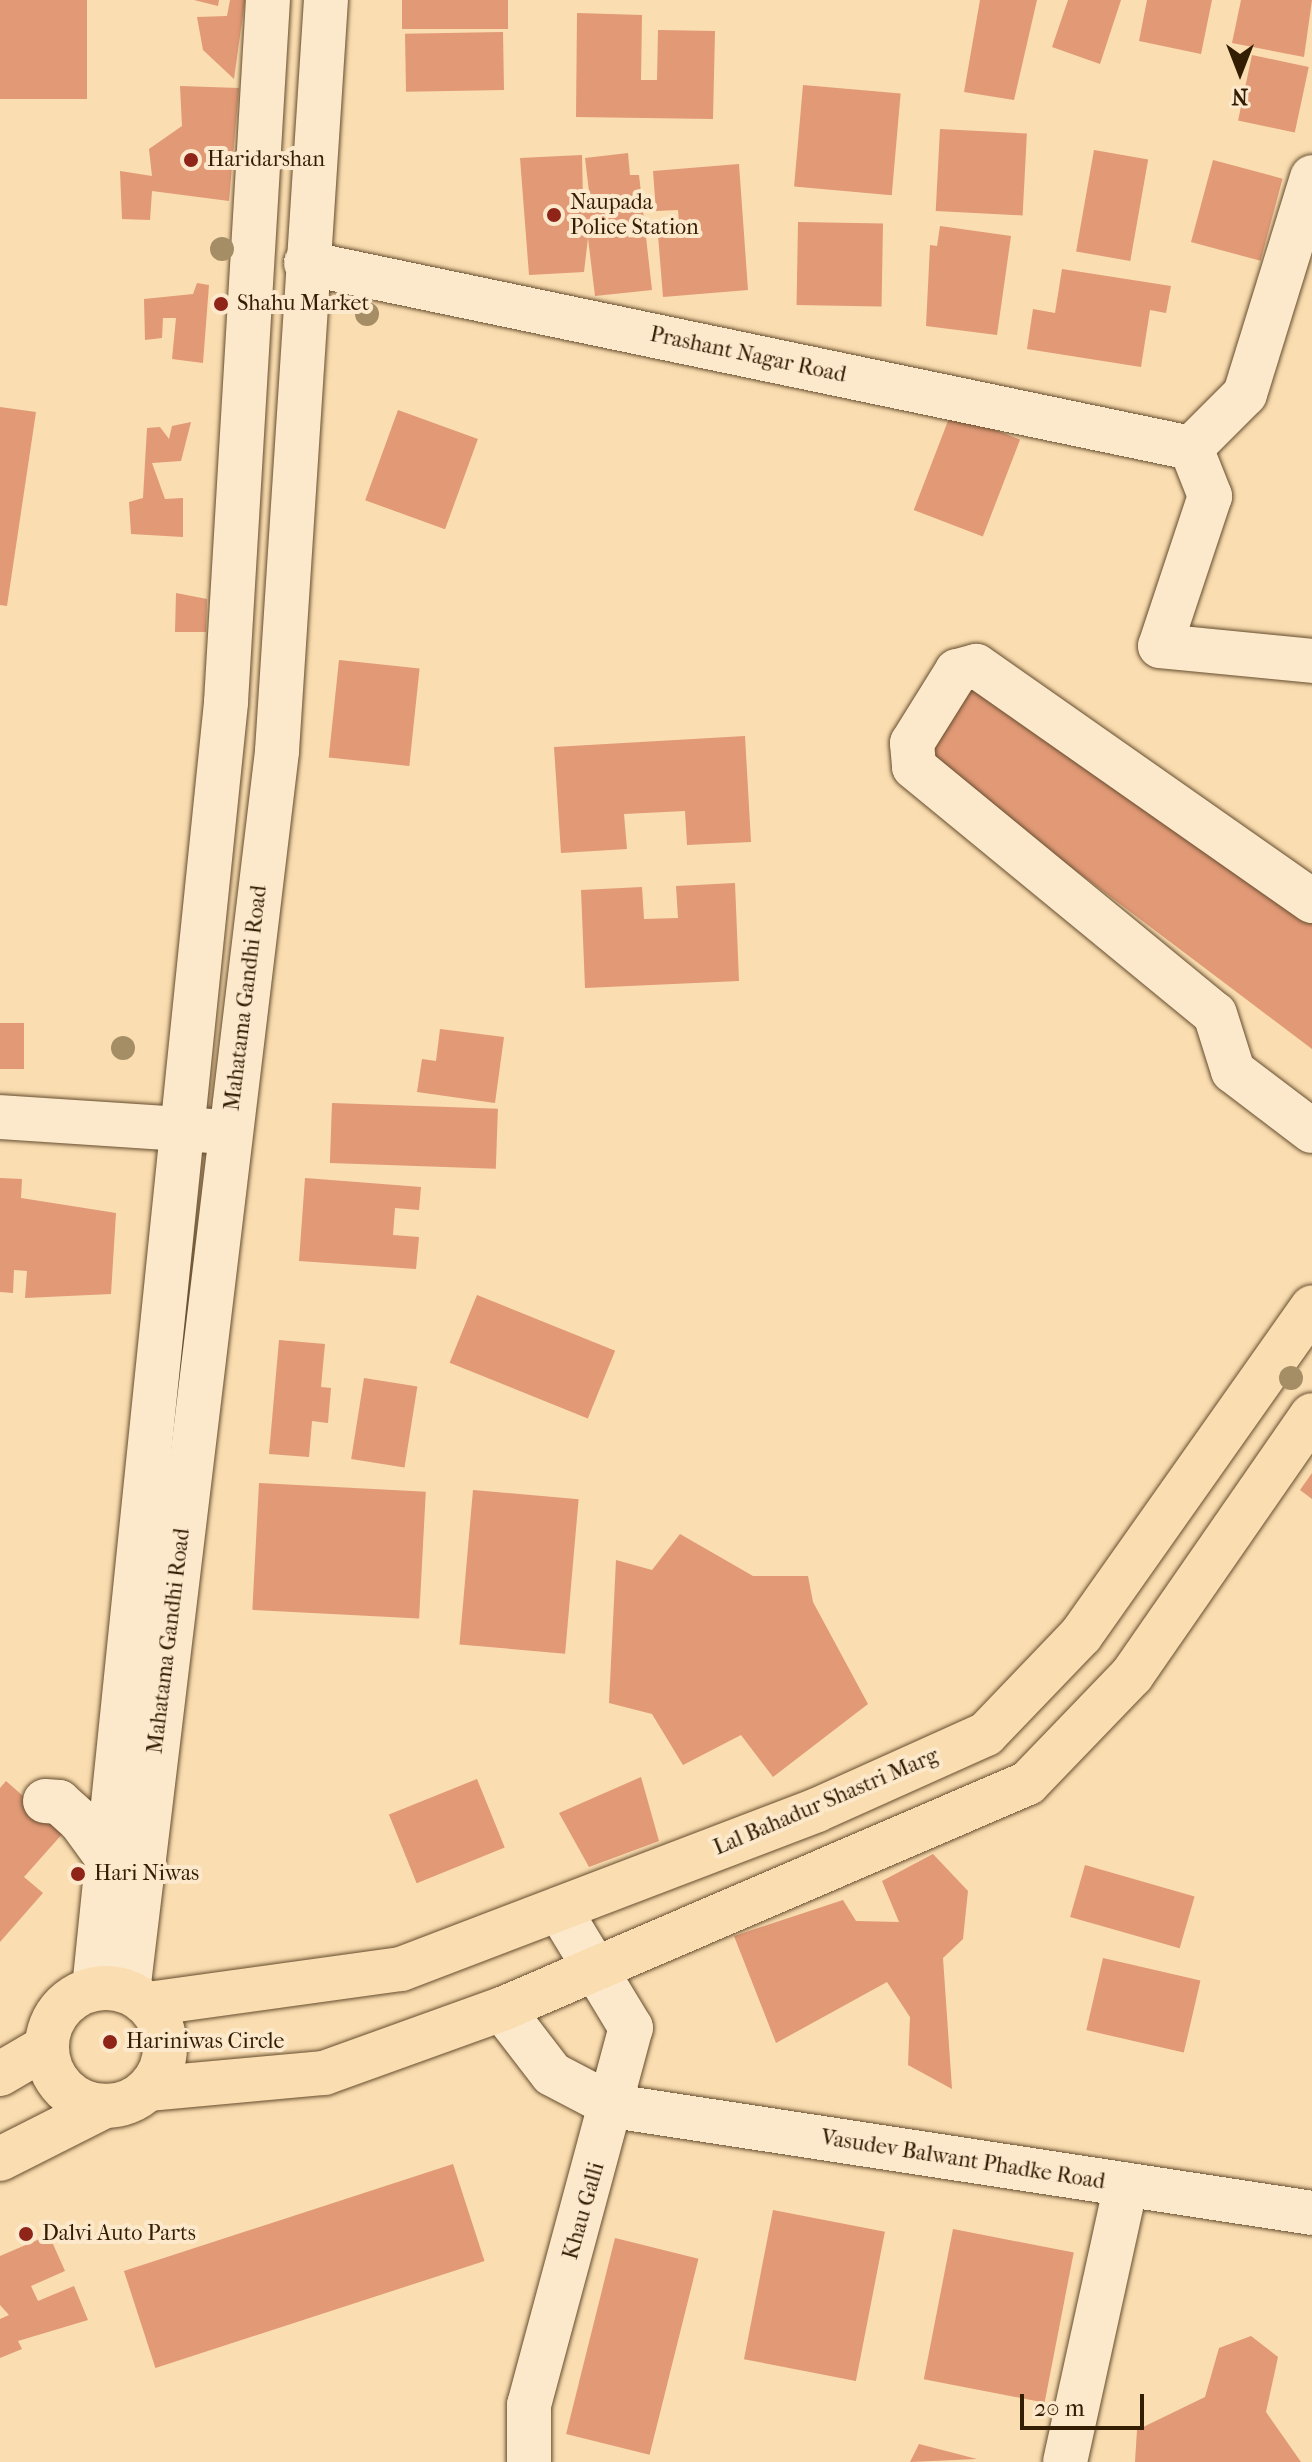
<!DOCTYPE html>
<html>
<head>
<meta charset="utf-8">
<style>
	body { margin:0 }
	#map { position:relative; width:1312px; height:2462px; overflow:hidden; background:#faddb0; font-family:"IM FELL French Canon",serif }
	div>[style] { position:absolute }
	.building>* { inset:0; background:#e19976; transform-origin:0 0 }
	.roads { filter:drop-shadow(0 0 2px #654d2e) drop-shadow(0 0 2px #654d2e) }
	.street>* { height:44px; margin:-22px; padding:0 22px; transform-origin:22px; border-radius:22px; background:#fce9cc }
	.secondary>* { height:44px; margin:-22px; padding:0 22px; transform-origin:22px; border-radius:22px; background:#fce9cc }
	.primary>* { height:44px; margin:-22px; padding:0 22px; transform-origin:22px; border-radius:22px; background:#faddb0 }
	.primary>.ring { margin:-22px; padding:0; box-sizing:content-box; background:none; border:44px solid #faddb0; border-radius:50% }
	.trees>* { width:24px; height:24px; margin:-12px; border-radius:50%; background:#a58e66 }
	.dots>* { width:22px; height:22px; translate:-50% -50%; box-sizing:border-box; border:4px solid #fce9cc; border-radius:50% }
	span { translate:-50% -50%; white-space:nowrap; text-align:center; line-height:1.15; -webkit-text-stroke:8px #fce9cc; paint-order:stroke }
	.poi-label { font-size:22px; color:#331d03 }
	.left { translate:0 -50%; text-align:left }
	.street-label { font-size:22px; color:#331d03 }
	.north { position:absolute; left:1200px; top:32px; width:80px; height:80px; -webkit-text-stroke:6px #fce9cc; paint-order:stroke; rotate:180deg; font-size:22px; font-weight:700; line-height:32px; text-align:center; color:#331d03 }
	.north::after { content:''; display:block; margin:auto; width:28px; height:36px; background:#331d03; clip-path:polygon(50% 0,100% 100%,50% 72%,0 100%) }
	.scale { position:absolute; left:1020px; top:2394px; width:124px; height:36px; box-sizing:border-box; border:4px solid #331d03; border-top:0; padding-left:10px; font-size:24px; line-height:28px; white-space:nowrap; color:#331d03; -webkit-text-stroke:6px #fce9cc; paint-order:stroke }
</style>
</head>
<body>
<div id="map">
	<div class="building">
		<i style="left:0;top:0;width:87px;height:99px"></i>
		<i style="clip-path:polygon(194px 0,219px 0,218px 6px)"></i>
		<i style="clip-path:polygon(230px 0,245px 0,234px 79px,203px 50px,197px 17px,227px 16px)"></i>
		<i style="left:402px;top:0;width:106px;height:29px"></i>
		<i style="clip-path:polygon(980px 0,1037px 0,1014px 100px,964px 92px)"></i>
		<i style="clip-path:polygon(1068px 0,1121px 0,1100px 64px,1052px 47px)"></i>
		<i style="clip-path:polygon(1147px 0,1212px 0,1201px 54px,1139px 41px)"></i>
		<i style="clip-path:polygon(1241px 0,1312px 0,1304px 57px,1232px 43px)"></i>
		<i style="clip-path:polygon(577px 13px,642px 15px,641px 80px,657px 80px,658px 30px,715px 31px,713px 119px,576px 117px)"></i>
		<i style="left:503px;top:32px;width:58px;height:98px;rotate:89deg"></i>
		<i style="left:1252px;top:55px;width:58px;height:67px;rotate:12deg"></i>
		<i style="left:803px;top:85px;width:98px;height:102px;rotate:5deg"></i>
		<i style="clip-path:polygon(180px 86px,239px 88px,229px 201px,152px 191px,150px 220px,122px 219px,120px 171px,152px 176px,149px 149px,182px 126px)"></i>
		<i style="left:940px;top:129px;width:87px;height:82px;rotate:3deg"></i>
		<i style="left:1094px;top:150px;width:55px;height:103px;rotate:10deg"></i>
		<i style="clip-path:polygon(628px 153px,630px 175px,639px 175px,652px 290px,595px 296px,588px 238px,584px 272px,529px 275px,520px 158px,582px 155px,583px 201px,590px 200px,585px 158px)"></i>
		<i style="left:1213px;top:160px;width:72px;height:85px;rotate:15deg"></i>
		<i style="clip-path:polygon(739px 164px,748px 290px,663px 297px,657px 223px,679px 222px,678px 210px,656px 211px,653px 171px)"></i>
		<i style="left:798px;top:222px;width:85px;height:83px;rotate:1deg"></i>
		<i style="clip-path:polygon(940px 226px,1011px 236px,997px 335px,926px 326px,930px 245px,937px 246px)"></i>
		<i style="clip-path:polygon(1062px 269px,1171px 286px,1166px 313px,1150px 310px,1141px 367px,1027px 349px,1033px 309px,1055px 313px)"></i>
		<i style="clip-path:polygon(197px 283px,209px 285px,203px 363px,172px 359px,176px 318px,163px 318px,162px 338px,145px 340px,144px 299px,193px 294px)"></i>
		<i style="clip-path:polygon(0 407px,36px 412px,7px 606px,0 605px)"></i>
		<i style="left:398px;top:410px;width:85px;height:96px;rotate:20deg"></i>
		<i style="left:951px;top:413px;width:74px;height:104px;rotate:21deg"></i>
		<i style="clip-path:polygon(191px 422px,181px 461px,152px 463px,165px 499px,183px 498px,183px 537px,131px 534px,129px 502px,143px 498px,147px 428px,160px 427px,169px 439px,172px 426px)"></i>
		<i style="clip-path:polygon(176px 593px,207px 599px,206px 632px,175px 632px)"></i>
		<i style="left:339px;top:660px;width:81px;height:98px;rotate:6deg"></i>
		<i style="clip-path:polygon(969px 685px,1312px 923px,1312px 1049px,920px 753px)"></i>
		<i style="clip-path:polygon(745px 736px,751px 842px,687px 845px,685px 811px,624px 814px,627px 849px,561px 853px,554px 747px)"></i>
		<i style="clip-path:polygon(735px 883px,739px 981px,585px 988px,581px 890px,642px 887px,644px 919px,678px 918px,676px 886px)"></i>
		<i style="left:0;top:1023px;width:24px;height:46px"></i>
		<i style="clip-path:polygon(440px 1029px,504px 1037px,495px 1103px,417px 1092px,422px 1059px,436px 1061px)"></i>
		<i style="left:332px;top:1103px;width:166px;height:60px;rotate:2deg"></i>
		<i style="clip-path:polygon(0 1178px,22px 1179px,21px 1198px,116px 1213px,111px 1294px,25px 1298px,27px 1271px,14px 1270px,13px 1293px,0 1292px)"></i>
		<i style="clip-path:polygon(305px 1178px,421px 1187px,419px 1210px,395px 1208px,393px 1235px,419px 1237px,416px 1269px,299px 1261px)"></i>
		<i style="left:477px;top:1295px;width:149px;height:73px;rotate:22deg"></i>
		<i style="clip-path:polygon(279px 1340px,325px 1344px,321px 1387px,331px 1388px,328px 1423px,312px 1421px,309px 1457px,269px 1454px)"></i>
		<i style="left:364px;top:1378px;width:54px;height:82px;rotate:9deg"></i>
		<i style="clip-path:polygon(1312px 1473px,1312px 1499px,1300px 1490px)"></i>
		<i style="left:259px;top:1483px;width:167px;height:127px;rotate:3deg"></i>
		<i style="left:473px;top:1490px;width:106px;height:155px;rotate:5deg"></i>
		<i style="clip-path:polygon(680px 1534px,753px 1576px,808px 1576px,813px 1602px,868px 1704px,773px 1777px,741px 1735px,683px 1765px,652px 1714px,609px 1703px,616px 1560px,652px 1570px)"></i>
		<i style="clip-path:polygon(641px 1777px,659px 1841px,589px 1867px,559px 1813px)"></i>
		<i style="left:477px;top:1779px;width:74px;height:95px;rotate:68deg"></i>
		<i style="clip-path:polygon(6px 1781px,64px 1832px,24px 1877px,43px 1893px,0 1942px,0 1788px)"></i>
		<i style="clip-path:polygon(933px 1854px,968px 1891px,963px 1939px,943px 1958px,952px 2089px,908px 2065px,910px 2017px,887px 1982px,776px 2043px,734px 1936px,843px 1900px,856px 1921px,899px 1922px,882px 1881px)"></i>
		<i style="left:1085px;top:1865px;width:114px;height:54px;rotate:16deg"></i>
		<i style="left:1103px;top:1958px;width:100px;height:74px;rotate:13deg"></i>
		<i style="left:453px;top:2164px;width:102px;height:346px;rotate:72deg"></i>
		<i style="left:773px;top:2210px;width:114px;height:152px;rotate:11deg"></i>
		<i style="left:953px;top:2229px;width:123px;height:153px;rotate:11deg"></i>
		<i style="clip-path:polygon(49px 2235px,65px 2271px,31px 2286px,38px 2301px,74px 2286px,88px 2320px,18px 2341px,22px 2349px,0 2358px,0 2319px,9px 2315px,0 2305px,0 2256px)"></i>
		<i style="left:615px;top:2238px;width:86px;height:202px;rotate:14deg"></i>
		<i style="clip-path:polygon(1251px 2336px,1278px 2357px,1266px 2412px,1301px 2462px,1135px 2462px,1137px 2430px,1205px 2397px,1219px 2348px)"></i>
		<i style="clip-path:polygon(919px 2444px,977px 2459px,910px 2462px)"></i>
	</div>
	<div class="roads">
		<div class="street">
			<i style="left:306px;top:263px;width:904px;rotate:11.81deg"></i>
			<i style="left:1191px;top:448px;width:52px;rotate:68.4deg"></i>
			<i style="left:1210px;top:496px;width:158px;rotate:108.4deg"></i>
			<i style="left:1160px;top:646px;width:153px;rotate:5.6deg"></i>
			<i style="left:1191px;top:448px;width:76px;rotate:-45deg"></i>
			<i style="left:1245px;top:394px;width:227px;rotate:-72.8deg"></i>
			<i style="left:1312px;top:901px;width:410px;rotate:-145deg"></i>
			<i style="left:976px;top:666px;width:20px;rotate:165deg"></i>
			<i style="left:957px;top:671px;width:85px;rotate:122deg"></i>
			<i style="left:912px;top:743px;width:24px;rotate:85deg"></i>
			<i style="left:914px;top:767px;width:389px;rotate:39.4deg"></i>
			<i style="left:1215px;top:1014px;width:60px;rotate:72.5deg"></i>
			<i style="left:1233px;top:1071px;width:99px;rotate:37.2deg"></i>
			<i style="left:0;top:1117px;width:228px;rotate:3.8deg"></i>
			<i style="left:45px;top:1801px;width:14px;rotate:4deg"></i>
			<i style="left:59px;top:1802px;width:30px;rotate:42deg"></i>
			<i style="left:81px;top:1822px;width:46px;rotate:53.9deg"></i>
			<i style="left:502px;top:2009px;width:82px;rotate:52.4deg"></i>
			<i style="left:552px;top:2074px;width:69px;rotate:27.7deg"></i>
			<i style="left:613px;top:2106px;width:707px;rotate:8.7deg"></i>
			<i style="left:529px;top:2462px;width:57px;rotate:-90deg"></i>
			<i style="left:529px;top:2405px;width:391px;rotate:-74.9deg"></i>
			<i style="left:631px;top:2028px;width:139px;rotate:-121.2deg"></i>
			<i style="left:1065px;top:2462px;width:284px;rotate:-77.6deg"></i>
		</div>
		<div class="secondary">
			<i style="left:94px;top:1989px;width:1294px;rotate:-84.14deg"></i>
			<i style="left:226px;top:702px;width:703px;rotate:-86.58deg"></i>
			<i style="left:128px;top:1992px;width:1250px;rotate:-83.15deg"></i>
			<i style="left:277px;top:751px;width:753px;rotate:-86.27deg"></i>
		</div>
		<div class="primary">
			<i class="ring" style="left:47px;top:1988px;width:74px;height:74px"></i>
			<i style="left:148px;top:2004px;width:255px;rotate:-7.9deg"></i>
			<i style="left:401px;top:1969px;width:445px;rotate:-20.9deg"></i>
			<i style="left:817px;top:1810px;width:185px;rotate:-24.2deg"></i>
			<i style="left:986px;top:1734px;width:137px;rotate:-46.2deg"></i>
			<i style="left:1081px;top:1635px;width:401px;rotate:-54.8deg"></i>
			<i style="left:0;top:2074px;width:53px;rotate:-30.4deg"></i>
			<i style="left:148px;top:2089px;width:177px;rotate:-5.2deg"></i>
			<i style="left:324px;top:2073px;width:189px;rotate:-19.8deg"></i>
			<i style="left:502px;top:2009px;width:572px;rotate:-23.25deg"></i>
			<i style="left:1028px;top:1783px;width:150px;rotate:-46.1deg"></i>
			<i style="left:1132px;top:1675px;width:316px;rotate:-55.3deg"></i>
			<i style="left:0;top:2159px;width:118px;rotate:-26.8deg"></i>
		</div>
	</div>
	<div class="trees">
		<i style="left:222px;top:249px"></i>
		<i style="left:367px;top:314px"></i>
		<i style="left:123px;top:1048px"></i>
		<i style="left:1291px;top:1378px"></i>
	</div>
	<div class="dots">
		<i style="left:191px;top:160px;background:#8f2418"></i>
		<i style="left:554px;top:215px;background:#8f2418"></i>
		<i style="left:221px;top:304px;background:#8f2418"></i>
		<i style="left:78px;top:1874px;background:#8f2418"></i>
		<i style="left:110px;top:2042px;background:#8f2418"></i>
		<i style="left:26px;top:2234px;background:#8f2418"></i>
	</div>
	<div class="poi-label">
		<span class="left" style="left:207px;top:160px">Haridarshan</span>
		<span class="left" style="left:570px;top:215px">Naupada<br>Police Station</span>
		<span class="left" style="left:237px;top:304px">Shahu Market</span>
		<span class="left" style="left:94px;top:1874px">Hari Niwas</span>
		<span class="left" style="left:126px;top:2042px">Hariniwas Circle</span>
		<span class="left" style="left:42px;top:2234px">Dalvi Auto Parts</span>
	</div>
	<div class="street-label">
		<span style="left:748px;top:355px;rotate:12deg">Prashant Nagar Road</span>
		<span style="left:246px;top:998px;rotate:-83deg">Mahatama Gandhi Road</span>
		<span style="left:169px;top:1641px;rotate:-83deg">Mahatama Gandhi Road</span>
		<span style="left:826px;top:1802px;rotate:-23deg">Lal Bahadur Shastri Marg</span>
		<span style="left:963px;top:2160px;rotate:9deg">Vasudev Balwant Phadke Road</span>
		<span style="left:584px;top:2211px;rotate:-74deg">Khau Galli</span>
	</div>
	<div class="north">N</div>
	<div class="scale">20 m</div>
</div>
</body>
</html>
